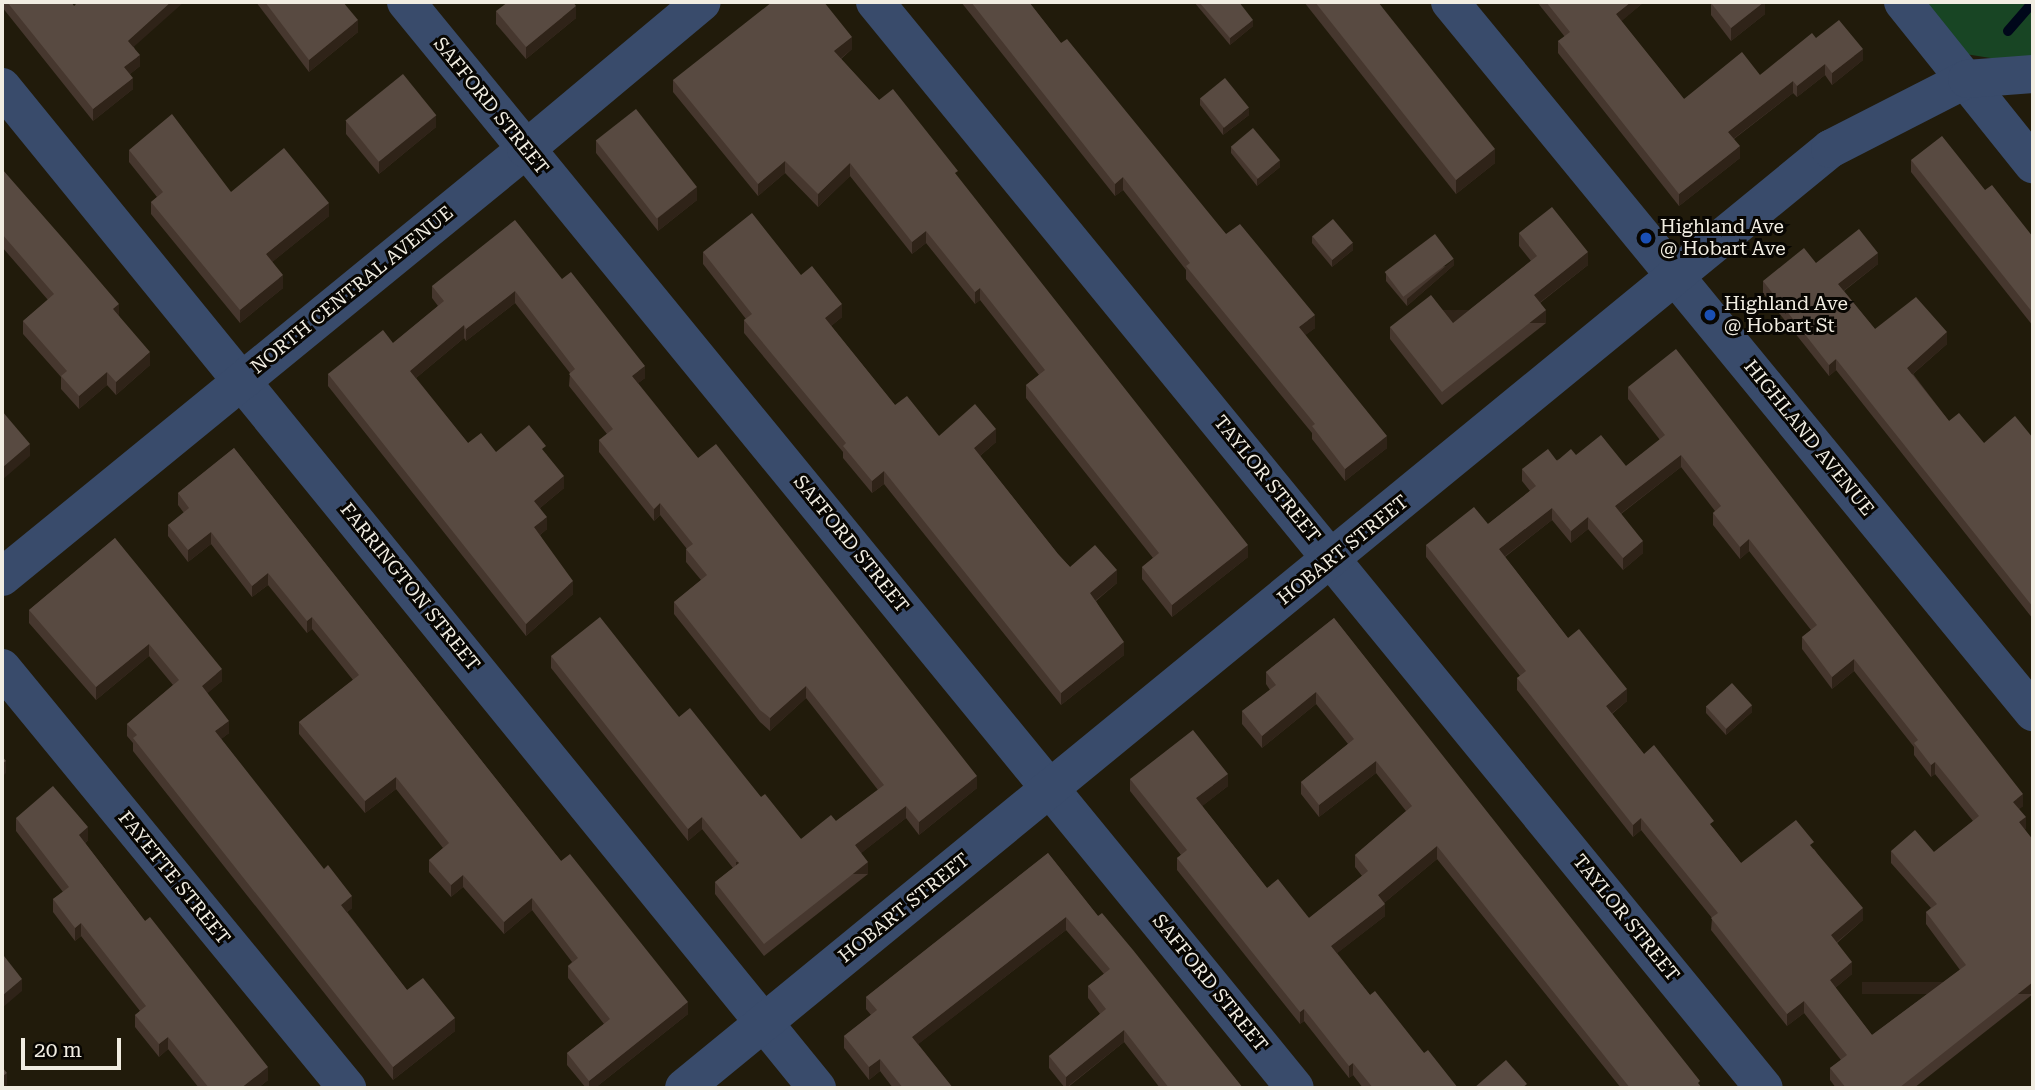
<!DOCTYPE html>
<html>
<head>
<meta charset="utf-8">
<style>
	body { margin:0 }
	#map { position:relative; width:2035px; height:1090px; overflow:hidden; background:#211b0b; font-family:"Roboto Serif",serif }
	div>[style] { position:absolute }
	.green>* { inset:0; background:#184524 }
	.stream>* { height:10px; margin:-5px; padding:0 5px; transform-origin:5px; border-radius:5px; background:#00071a }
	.minor>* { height:38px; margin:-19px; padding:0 19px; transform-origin:19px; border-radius:19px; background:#394b6b }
	.wall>* { inset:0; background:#46372e }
	.shaded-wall>* { inset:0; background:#2f2318; transform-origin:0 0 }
	.building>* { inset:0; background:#584a41; transform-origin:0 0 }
	.dots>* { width:19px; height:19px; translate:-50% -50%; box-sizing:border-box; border:4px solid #080602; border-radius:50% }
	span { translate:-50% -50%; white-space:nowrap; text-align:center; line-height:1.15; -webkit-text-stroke:6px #080602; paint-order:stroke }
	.street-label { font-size:19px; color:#f1ede2 }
	.poi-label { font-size:19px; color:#f1ede2 }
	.left { translate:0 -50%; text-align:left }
	.frame { position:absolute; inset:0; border:4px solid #f1ede2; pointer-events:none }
	.scale { position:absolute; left:21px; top:1038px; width:100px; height:32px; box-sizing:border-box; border:4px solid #f1ede2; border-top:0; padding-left:9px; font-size:21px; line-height:24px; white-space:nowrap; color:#f1ede2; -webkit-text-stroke:5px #080602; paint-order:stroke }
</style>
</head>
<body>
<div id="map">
	<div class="green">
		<i style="clip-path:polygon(1901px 2px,2033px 2px,2033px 58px,2003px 60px,1940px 50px)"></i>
	</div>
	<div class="stream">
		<i style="left:2008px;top:31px;width:38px;rotate:-49deg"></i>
	</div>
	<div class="minor">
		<i style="left:406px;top:2px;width:1403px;rotate:50.7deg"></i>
		<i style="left:875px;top:2px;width:1403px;rotate:50.7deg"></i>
		<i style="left:1450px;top:2px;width:919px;rotate:50.61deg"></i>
		<i style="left:1903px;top:2px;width:208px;rotate:51.3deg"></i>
		<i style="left:2px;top:87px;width:1291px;rotate:50.85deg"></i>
		<i style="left:2px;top:577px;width:677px;rotate:-39.24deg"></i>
		<i style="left:526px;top:149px;width:229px;rotate:-39.9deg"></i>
		<i style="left:2px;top:668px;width:544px;rotate:50.6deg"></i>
		<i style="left:684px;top:1088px;width:1482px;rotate:-39.33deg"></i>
		<i style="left:1830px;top:149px;width:154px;rotate:-27.1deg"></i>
		<i style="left:1967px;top:79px;width:66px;rotate:-4.3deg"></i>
	</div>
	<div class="wall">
		<i style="clip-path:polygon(2px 2px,71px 2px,74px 6px,134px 47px,140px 66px,130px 74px,133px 89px,93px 121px,2px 7px)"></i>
		<i style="clip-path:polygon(256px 2px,343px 2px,358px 32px,309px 72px)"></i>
		<i style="clip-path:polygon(961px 2px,1029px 2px,1061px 43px,1226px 234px,1315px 328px,1305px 335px,1387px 448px,1345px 481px,1312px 439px,1312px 433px,1186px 279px,1186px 270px,1123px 190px,1115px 196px)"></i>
		<i style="clip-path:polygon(1194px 2px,1239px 2px,1253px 26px,1230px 45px)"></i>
		<i style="clip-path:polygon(1304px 2px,1378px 2px,1495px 163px,1456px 194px)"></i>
		<i style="clip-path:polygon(1537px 2px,1644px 2px,1621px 21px,1684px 99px,1760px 75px,1816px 38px,1863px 60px,1832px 85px,1825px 75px,1797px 97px,1793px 93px,1734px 139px,1740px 158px,1679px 206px,1558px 53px,1558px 41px,1565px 37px)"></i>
		<i style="clip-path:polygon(1765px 2px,1765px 14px,1731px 41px,1711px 15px,1711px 3px)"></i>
		<i style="clip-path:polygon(496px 11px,576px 18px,526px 59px,496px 24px)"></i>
		<i style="clip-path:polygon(852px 49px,841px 59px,879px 100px,958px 178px,1248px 557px,1172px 617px,1142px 579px,1142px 567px,1153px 558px,1026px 398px,1026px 385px,1039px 375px,980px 300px,975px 304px,926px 243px,912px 254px,850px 176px,818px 207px,785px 173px,758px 196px,673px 92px,673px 80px)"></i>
		<i style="clip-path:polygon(1200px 98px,1249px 115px,1223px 135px,1200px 105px)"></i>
		<i style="clip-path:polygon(346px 121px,436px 127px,379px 174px,346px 134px)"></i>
		<i style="clip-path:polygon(596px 140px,697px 200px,658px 231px,596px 153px)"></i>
		<i style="clip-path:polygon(1231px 147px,1280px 167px,1257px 186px,1231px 153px)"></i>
		<i style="clip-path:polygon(129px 150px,231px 192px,329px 216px,272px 262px,283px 288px,240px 323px,151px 214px,151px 202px,157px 197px,129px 162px)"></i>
		<i style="clip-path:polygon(1911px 160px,1985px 190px,2033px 237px,2033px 326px,1911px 172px)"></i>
		<i style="clip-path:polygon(2px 169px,119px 316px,150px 365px,116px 395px,107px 385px,79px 409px,61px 389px,61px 377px,23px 334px,23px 321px,48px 300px,2px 247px)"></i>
		<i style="clip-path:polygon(1519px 233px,1588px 265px,1540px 303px,1546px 323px,1442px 405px,1390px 339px,1390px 327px,1453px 323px,1531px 261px,1519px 246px)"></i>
		<i style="clip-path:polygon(1312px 236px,1353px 250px,1332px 267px,1312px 243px)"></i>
		<i style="clip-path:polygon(703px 252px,801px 275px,842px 317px,831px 326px,895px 405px,939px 436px,996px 442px,980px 456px,1058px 554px,1070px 567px,1117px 583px,1096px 601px,1124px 655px,1061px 705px,884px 484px,872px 493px,843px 458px,843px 452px,744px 333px,744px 320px,746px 319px,703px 264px)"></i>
		<i style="clip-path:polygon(1816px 263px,1878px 264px,1844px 291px,1875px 329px,1947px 344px,1913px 374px,1949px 421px,1984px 443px,2033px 438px,2033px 619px,1836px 370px,1829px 376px,1763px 293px,1763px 281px)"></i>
		<i style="clip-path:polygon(1454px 265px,1407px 306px,1386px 281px,1386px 274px)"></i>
		<i style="clip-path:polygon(562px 279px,645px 378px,638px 383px,698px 458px,977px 788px,919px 835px,906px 818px,861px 853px,868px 874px,764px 956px,715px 894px,715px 882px,733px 868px,702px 829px,688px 841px,551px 668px,551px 656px,679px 717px,761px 797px,801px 839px,836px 821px,878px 790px,806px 698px,770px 731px,760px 722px,674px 614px,674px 602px,701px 580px,686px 562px,686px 549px,687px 549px,660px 515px,654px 521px,599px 452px,599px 440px,607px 434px,569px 386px,570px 373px,515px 303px,466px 341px,464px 338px,416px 378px,468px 443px,496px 452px,546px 454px,564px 488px,540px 508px,547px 529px,540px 535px,573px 594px,526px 636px,328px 386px,328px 374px,393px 343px,438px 306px,432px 298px,432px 286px)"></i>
		<i style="clip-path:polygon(evenodd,1628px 387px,2023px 806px,2019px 809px,2025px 830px,2033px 840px,2033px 994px,1914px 1088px,1836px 1088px,1830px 1080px,1830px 1068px,1841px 1060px,1804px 1013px,1787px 1026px,1711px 930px,1712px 918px,1641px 830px,1633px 837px,1517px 690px,1517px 678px,1520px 676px,1426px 557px,1426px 545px,1488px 524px,1530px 491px,1522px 481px,1522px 469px,1576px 455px,1626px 466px,1660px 440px,1628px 399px,1628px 387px,1681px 467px,1715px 511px,1713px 513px,1713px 525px,1740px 559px,1749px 551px,1811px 630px,1802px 637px,1802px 649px,1832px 689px,1854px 671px,1914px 747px,1914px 755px,1931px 777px,1935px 774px,1973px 821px,1934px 852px,1891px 851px,1891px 863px,1931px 908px,1926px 912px,1926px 924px,1960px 970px,1872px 1035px,1835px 988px,1852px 974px,1837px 943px,1863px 920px,1814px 849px,1741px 863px,1714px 829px,1644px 754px,1612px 714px,1627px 701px,1568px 638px,1505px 557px,1552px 520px,1571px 543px,1588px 529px,1623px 570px,1643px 553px,1621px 514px,1681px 467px)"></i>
		<i style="clip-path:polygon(234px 448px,561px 861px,688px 1014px,595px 1088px,586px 1088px,567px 1065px,567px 1053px,604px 1024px,568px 978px,568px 966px,572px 962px,532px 910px,504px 934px,463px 887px,451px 897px,429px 872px,429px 860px,443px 848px,396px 789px,365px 813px,299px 734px,299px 722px,353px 680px,312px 629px,307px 633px,268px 585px,252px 597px,211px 544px,188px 562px,168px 536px,168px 525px,184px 513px,178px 505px,178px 493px)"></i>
		<i style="clip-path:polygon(115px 538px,222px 681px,207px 693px,229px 733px,221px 739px,352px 908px,347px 912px,407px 990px,455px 1031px,393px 1080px,133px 751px,133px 743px,127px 736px,127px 724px,173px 685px,149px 656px,96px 700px,29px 623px,29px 610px)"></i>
		<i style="clip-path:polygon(1334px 618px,1700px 1086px,1702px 1088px,1621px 1088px,1437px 859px,1384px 903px,1385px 916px,1337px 953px,1370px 995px,1424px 1053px,1458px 1088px,1363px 1088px,1353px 1075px,1349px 1078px,1304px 1021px,1300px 1024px,1177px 870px,1177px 858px,1181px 855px,1130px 791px,1130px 779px,1228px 786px,1202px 806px,1267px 888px,1309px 918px,1362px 876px,1355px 867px,1355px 855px,1406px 811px,1376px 773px,1319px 817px,1301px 794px,1301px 782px,1348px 744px,1316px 704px,1262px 748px,1242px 724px,1242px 711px,1270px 690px,1266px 684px,1266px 672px)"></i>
		<i style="clip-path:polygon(1706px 706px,1752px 712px,1726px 735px,1706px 713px)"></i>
		<i style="clip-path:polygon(16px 818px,88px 840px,85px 843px,145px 921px,268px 1080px,258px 1088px,199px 1088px,168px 1049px,159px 1057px,135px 1027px,135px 1015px,140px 1011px,81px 936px,75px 941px,53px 912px,53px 899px,63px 892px,16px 831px)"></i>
		<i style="clip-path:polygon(1048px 853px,1098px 916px,1243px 1088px,1160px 1088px,1124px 1042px,1067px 1088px,1065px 1088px,1049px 1068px,1049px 1056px,1100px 1014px,1088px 998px,1088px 986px,1104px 974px,1066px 930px,918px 1044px,953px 1088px,893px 1088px,880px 1071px,869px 1080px,844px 1048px,844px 1036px,871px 1015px,866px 1009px,866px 997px)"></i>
	</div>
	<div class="shaded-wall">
		<i style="clip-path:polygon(171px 2px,184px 2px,128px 52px,128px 41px)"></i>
		<i style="clip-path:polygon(1631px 2px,1644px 2px,1616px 26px,1616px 14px)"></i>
		<i style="clip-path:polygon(1764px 2px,1765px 2px,1765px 14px,1731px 41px,1731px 28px)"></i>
		<i style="clip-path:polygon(576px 6px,576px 18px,526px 59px,526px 47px)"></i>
		<i style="clip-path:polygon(358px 20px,358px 32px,309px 72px,309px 60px)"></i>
		<i style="clip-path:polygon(1253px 20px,1253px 26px,1230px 45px,1230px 38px)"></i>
		<i style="clip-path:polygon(852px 37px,852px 49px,834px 64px,834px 51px)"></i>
		<i style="clip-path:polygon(1863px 49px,1863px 60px,1832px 85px,1832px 73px)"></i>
		<i style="clip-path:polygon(140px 55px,140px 66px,124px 79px,124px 67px)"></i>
		<i style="clip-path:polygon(1825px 64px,1825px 75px,1797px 97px,1797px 86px)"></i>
		<i style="clip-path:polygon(133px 78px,133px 89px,93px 121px,93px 109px)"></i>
		<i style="clip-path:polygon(1793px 81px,1793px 93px,1728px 143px,1728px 132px)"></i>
		<i style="clip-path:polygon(1249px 108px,1249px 115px,1223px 135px,1223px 128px)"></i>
		<i style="clip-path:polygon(436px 115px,436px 127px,379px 174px,379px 161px)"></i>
		<i style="clip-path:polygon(1740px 146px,1740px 158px,1679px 206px,1679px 194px)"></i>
		<i style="clip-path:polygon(1495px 149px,1495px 163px,1456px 194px,1456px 180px)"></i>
		<i style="clip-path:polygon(1280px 160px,1280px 167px,1257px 186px,1257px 179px)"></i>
		<i style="clip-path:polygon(785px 161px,785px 173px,758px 196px,758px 184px)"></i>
		<i style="clip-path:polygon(850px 163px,850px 176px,818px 207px,818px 194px)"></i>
		<i style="clip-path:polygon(1123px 177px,1123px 190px,1115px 196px,1115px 184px)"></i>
		<i style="clip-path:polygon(697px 187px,697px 200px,658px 231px,658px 218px)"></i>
		<i style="clip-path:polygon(329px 203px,329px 216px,266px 267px,266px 254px)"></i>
		<i style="clip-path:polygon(926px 231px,926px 243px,912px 254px,912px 242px)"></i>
		<i style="clip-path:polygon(1353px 243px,1353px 250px,1332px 267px,1332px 260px)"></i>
		<i style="clip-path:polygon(1588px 252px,1588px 265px,1534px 307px,1534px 295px)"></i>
		<i style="clip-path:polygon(1878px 253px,1878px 264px,1838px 295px,1838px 284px)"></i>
		<i style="clip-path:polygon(1454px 259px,1454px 265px,1407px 306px,1407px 299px)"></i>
		<i style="clip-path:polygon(283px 275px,283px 288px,240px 323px,240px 310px)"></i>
		<i style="clip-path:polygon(980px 288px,980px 300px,975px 304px,975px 292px)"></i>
		<i style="clip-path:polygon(515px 291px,515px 303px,466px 341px,466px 329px)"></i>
		<i style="clip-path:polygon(119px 304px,119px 317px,113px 309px)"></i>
		<i style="clip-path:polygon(842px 304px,842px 317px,825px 331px,825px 318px)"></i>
		<i style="left:1546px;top:310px;width:13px;height:132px;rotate:90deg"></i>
		<i style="clip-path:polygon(1315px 315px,1315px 328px,1299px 340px,1299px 327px)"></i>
		<i style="clip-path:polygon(464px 325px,464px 338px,410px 383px,410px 371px)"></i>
		<i style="clip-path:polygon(1947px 332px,1947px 344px,1907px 379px,1907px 368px)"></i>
		<i style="clip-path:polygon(150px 352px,150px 365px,116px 395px,116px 382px)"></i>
		<i style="clip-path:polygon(1836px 359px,1836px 370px,1829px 376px,1829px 365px)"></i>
		<i style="clip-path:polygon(645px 366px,645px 378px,632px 388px,632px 376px)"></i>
		<i style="clip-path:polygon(107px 372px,107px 385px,79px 409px,79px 396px)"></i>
		<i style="clip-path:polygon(996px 429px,996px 442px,974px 461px,974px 448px)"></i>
		<i style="clip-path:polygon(1387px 436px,1387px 448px,1345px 481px,1345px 469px)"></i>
		<i style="clip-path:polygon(30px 444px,30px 456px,2px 480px,2px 468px)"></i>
		<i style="clip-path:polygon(1681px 455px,1681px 467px,1615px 518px,1615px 506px)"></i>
		<i style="clip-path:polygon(884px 471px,884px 484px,872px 493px,872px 481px)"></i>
		<i style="clip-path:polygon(564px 476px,564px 488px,534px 513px,534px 501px)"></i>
		<i style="clip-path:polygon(660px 503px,660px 515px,654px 521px,654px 509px)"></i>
		<i style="clip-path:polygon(1552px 508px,1552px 520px,1499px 561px,1499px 549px)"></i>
		<i style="clip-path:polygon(547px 517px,547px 529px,534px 540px,534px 527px)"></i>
		<i style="clip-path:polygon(1588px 517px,1588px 529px,1571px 543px,1571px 531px)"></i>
		<i style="clip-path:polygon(211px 532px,211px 544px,188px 562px,188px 550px)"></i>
		<i style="clip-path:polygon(1749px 539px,1749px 551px,1740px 559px,1740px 547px)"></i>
		<i style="clip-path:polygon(1643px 541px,1643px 553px,1623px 570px,1623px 558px)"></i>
		<i style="clip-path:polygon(1248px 545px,1248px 557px,1172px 617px,1172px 605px)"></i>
		<i style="clip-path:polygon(1117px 570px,1117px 583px,1090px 605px,1090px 593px)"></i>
		<i style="clip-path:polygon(268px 573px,268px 585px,252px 597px,252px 586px)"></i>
		<i style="clip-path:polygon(573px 581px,573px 594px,526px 636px,526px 624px)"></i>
		<i style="clip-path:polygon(312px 617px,312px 629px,307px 633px,307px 621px)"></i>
		<i style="clip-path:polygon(1124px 642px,1124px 655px,1061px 705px,1061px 693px)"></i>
		<i style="clip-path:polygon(149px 644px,149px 656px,96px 700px,96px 687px)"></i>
		<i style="clip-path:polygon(1854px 659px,1854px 671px,1832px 689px,1832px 677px)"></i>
		<i style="clip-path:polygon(222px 669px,222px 681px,202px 698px,202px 686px)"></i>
		<i style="clip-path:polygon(806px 686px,806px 698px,770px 731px,770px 718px)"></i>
		<i style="clip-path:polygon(1627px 689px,1627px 701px,1606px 718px,1606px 706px)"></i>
		<i style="clip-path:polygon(1316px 692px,1316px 704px,1262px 748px,1262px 736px)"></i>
		<i style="clip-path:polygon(1752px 705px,1752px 712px,1726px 735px,1726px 729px)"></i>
		<i style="clip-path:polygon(229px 721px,229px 733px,215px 744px,215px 731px)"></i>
		<i style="clip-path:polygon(6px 761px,6px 773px,2px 777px,2px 764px)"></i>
		<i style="clip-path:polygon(1376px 761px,1376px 773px,1319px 817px,1319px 805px)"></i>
		<i style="clip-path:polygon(1935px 762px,1935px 774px,1931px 777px,1931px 765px)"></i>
		<i style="clip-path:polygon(1228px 774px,1228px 786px,1196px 811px,1196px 798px)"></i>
		<i style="clip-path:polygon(977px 776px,977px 788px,919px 835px,919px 822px)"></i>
		<i style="clip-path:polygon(396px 777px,396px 789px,365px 813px,365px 801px)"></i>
		<i style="clip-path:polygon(2023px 794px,2023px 806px,2013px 814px,2013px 802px)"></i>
		<i style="clip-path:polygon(906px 806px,906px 818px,855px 858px,855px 845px)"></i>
		<i style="clip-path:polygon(702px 817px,702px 829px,688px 841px,688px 829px)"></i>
		<i style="clip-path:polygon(2026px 817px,2026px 829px,2019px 834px,2019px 822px)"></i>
		<i style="clip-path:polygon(1641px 818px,1641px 830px,1633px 837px,1633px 825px)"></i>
		<i style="clip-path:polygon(88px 827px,88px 840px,79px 848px,79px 835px)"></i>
		<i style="clip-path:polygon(1437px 846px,1437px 859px,1378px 908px,1378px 895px)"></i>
		<i style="left:868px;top:862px;width:12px;height:132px;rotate:90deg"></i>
		<i style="clip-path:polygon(463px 875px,463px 887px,451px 897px,451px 885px)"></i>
		<i style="clip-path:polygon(352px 896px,352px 908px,341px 917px,341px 905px)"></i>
		<i style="clip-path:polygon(532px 898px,532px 910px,504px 934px,504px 922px)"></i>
		<i style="clip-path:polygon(1385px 904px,1385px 916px,1331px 958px,1331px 946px)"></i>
		<i style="clip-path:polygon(1863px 908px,1863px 920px,1831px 947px,1831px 935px)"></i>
		<i style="clip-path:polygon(1066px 917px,1066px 930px,912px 1049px,912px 1037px)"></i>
		<i style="clip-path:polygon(81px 923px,81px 936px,75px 941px,75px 928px)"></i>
		<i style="clip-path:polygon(1852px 962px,1852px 974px,1830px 992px,1830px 980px)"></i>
		<i style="clip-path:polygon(22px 979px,22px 991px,2px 1008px,2px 996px)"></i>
		<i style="left:2033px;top:982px;width:12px;height:171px;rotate:90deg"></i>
		<i style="clip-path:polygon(1804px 1001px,1804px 1013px,1787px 1026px,1787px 1014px)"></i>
		<i style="clip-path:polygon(688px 1002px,688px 1014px,595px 1088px,589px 1088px,589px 1081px)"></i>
		<i style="clip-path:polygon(1304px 1009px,1304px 1021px,1300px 1024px,1300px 1012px)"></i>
		<i style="clip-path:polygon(455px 1018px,455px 1031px,393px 1080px,393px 1067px)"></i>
		<i style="clip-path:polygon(1124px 1030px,1124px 1042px,1066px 1088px,1066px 1077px)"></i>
		<i style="clip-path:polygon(168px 1037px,168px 1049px,159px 1057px,159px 1044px)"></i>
		<i style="clip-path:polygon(880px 1059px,880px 1071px,869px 1080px,869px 1067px)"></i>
		<i style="clip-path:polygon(1353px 1063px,1353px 1075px,1349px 1078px,1349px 1066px)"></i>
		<i style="clip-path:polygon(268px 1067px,268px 1080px,258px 1088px,241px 1088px)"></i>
		<i style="clip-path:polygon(7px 1073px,7px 1085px,2px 1088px,2px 1077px)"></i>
	</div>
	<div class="building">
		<i style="clip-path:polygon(7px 2px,71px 2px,74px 6px,78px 2px,171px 2px,128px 41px,140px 55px,124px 67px,133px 78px,93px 109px)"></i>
		<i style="clip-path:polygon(265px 2px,343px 2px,358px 20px,309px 60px)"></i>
		<i style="clip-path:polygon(508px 2px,573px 2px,576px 6px,526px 47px,496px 11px)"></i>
		<i style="clip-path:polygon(772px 2px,824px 2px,852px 37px,834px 51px,879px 100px,893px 89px,958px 171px,955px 173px,1248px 545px,1172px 605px,1142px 567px,1159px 553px,1026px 385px,1045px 370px,980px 288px,975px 292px,926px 231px,912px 242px,850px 163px,818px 194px,785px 161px,758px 184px,673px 80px)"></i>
		<i style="clip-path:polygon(971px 2px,1029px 2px,1061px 43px,1067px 39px,1226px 234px,1240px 224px,1315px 315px,1299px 327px,1387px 436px,1345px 469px,1312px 426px,1315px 424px,1186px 266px,1190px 263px,1123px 177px,1115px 184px)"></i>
		<i style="clip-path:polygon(1199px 2px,1239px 2px,1253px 20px,1230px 38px)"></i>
		<i style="clip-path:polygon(1315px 2px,1378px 2px,1495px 149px,1456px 180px)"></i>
		<i style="clip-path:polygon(1546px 2px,1631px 2px,1616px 14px,1684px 99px,1742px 52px,1760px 75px,1812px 33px,1816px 38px,1839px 20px,1863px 49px,1832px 73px,1825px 64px,1797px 86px,1793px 81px,1728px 132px,1740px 146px,1679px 194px,1558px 41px,1570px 32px)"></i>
		<i style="clip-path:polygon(1712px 2px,1764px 2px,1731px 28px,1711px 3px)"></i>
		<i style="left:403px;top:74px;width:53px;height:74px;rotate:51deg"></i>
		<i style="left:1225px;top:78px;width:38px;height:32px;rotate:51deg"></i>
		<i style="left:636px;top:109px;width:99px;height:51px;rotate:52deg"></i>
		<i style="clip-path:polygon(172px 114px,231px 192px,284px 148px,329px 203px,266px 254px,283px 275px,240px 310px,151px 202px,163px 192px,129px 150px)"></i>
		<i style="left:1253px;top:128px;width:42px;height:29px;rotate:50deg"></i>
		<i style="clip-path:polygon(1942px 136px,1985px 190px,1992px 185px,2033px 237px,2033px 313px,1911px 160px)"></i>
		<i style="clip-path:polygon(2px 169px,66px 242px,119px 304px,113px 309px,150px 352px,116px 382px,107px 372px,79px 396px,61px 376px,67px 371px,23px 321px,54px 294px,2px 234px)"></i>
		<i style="clip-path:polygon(1552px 207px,1588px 252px,1534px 295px,1546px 310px,1442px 392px,1390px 327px,1431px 295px,1453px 323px,1537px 256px,1519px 233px)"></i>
		<i style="clip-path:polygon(752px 213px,801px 275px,812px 266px,842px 304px,825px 318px,895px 405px,907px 396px,939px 436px,975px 404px,996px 429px,974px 448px,1058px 554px,1070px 567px,1095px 545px,1117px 570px,1090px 593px,1124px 642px,1061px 693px,884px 471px,872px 481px,843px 446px,846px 443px,744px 320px,752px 314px,703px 252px)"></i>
		<i style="left:1333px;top:219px;width:31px;height:27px;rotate:50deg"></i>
		<i style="clip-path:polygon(515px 220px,562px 279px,571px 272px,645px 366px,632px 376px,698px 458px,716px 444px,977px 776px,919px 822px,906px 806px,855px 845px,868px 862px,764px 944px,715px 882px,739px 863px,702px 817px,688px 829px,551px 656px,600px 617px,679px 717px,690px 708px,761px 797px,765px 794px,801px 839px,831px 815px,836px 821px,884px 785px,806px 686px,770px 718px,760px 710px,674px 602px,707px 575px,686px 549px,693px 544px,660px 503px,654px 509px,599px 440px,613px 429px,569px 374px,575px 369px,515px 291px,466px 329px,464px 325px,410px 371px,468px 443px,481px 433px,496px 452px,529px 425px,546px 446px,542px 449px,564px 476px,534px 501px,547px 517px,534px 527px,573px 581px,526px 624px,328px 374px,383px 330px,393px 343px,444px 301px,432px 286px)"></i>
		<i style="clip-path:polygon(1859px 229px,1878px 253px,1838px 284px,1875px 329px,1916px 297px,1947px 332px,1907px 368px,1949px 421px,1959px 413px,1984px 443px,2015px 416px,2033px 438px,2033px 607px,1836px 359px,1829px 365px,1763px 281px,1804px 248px,1816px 263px)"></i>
		<i style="left:1435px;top:234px;width:31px;height:63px;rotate:53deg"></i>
		<i style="clip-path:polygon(evenodd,1676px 349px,2023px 794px,2013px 802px,2026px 817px,2019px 822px,2033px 840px,2033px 982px,1899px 1088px,1846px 1088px,1830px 1068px,1847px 1055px,1804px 1001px,1787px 1014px,1711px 918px,1718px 913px,1641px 818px,1633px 825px,1517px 678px,1526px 671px,1426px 545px,1474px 507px,1488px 524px,1536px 486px,1522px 469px,1548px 449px,1557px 461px,1571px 449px,1576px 455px,1601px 435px,1626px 466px,1665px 435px,1628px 387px,1676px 349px,1681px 455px,1721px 506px,1713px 513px,1740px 547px,1749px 539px,1817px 625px,1802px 637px,1832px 677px,1854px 659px,1918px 740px,1914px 743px,1931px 765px,1935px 762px,1979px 816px,1934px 852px,1915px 830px,1891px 851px,1937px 904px,1926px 912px,1966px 965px,1872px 1035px,1830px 980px,1852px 962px,1831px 935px,1863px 908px,1810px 845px,1814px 842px,1796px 820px,1741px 863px,1710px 824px,1714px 821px,1654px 745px,1644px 754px,1606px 706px,1627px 689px,1579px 629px,1568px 638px,1499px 549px,1552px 508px,1571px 531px,1588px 517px,1623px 558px,1643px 541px,1615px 506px,1681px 455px)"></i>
		<i style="clip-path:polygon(2px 411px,30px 444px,2px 468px)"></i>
		<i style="clip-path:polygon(234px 448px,561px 861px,570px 854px,688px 1002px,589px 1081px,567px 1053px,610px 1019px,568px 966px,578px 958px,532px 898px,504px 922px,463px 875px,451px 885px,429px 860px,449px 843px,396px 777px,365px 801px,299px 722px,359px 675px,312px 617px,307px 621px,268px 573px,252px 586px,211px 532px,188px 550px,168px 525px,189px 508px,178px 493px)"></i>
		<i style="clip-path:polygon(115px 538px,222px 669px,202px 686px,229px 721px,215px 731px,324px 869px,328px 865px,352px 896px,341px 905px,407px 990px,423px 978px,455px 1018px,393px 1067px,133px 738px,137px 735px,127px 724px,179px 680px,149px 644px,96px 687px,29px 610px)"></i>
		<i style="clip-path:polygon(1334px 618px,1700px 1081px,1698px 1083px,1702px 1088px,1630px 1088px,1437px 846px,1378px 895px,1385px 904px,1331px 946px,1370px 995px,1375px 991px,1424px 1053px,1428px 1050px,1458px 1088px,1373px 1088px,1353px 1063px,1349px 1066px,1304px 1009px,1300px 1012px,1177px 858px,1187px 850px,1130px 779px,1193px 730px,1228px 774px,1196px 798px,1267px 888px,1278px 879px,1309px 918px,1368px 871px,1355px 855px,1412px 806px,1376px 761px,1319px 805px,1301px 782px,1354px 739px,1316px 692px,1262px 736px,1242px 711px,1276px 685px,1266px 672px)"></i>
		<i style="left:1732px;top:683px;width:30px;height:35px;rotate:48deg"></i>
		<i style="clip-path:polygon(2px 756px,6px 761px,2px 764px)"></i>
		<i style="clip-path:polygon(53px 786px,88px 827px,79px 835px,145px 921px,150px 917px,268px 1067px,241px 1088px,209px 1088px,168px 1037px,159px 1044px,135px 1015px,146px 1006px,81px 923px,75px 928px,53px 899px,69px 887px,16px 818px)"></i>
		<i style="clip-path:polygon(1048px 853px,1098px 916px,1102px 913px,1133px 950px,1243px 1088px,1169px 1088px,1124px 1030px,1066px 1077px,1049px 1056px,1106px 1009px,1088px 986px,1110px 969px,1066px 917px,912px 1037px,953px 1088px,903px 1088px,880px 1059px,869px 1067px,844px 1036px,877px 1010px,866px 997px)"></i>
		<i style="clip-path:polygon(4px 956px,22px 979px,2px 996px,2px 958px)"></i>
		<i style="clip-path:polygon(1506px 1060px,1527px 1084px,1522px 1088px,1474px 1088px)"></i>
		<i style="clip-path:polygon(2px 1067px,7px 1073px,2px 1077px)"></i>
	</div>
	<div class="dots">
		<i style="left:1646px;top:238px;background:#1a4fb4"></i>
		<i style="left:1710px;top:315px;background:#1a4fb4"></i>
	</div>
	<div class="street-label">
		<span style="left:491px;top:106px;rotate:51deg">SAFFORD STREET</span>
		<span style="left:352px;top:290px;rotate:-39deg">NORTH CENTRAL AVENUE</span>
		<span style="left:1809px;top:438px;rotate:51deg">HIGHLAND AVENUE</span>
		<span style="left:1267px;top:479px;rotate:51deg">TAYLOR STREET</span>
		<span style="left:851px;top:544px;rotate:51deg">SAFFORD STREET</span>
		<span style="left:1343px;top:550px;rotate:-39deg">HOBART STREET</span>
		<span style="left:410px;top:587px;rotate:51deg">FARRINGTON STREET</span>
		<span style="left:174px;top:878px;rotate:51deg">FAYETTE STREET</span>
		<span style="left:904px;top:908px;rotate:-39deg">HOBART STREET</span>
		<span style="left:1626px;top:918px;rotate:51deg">TAYLOR STREET</span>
		<span style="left:1210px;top:983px;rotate:51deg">SAFFORD STREET</span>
	</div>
	<div class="poi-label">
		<span class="left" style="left:1660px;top:238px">Highland Ave<br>@ Hobart Ave</span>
		<span class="left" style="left:1724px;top:315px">Highland Ave<br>@ Hobart St</span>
	</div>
	<div class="frame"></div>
	<div class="scale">20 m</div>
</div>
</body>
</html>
